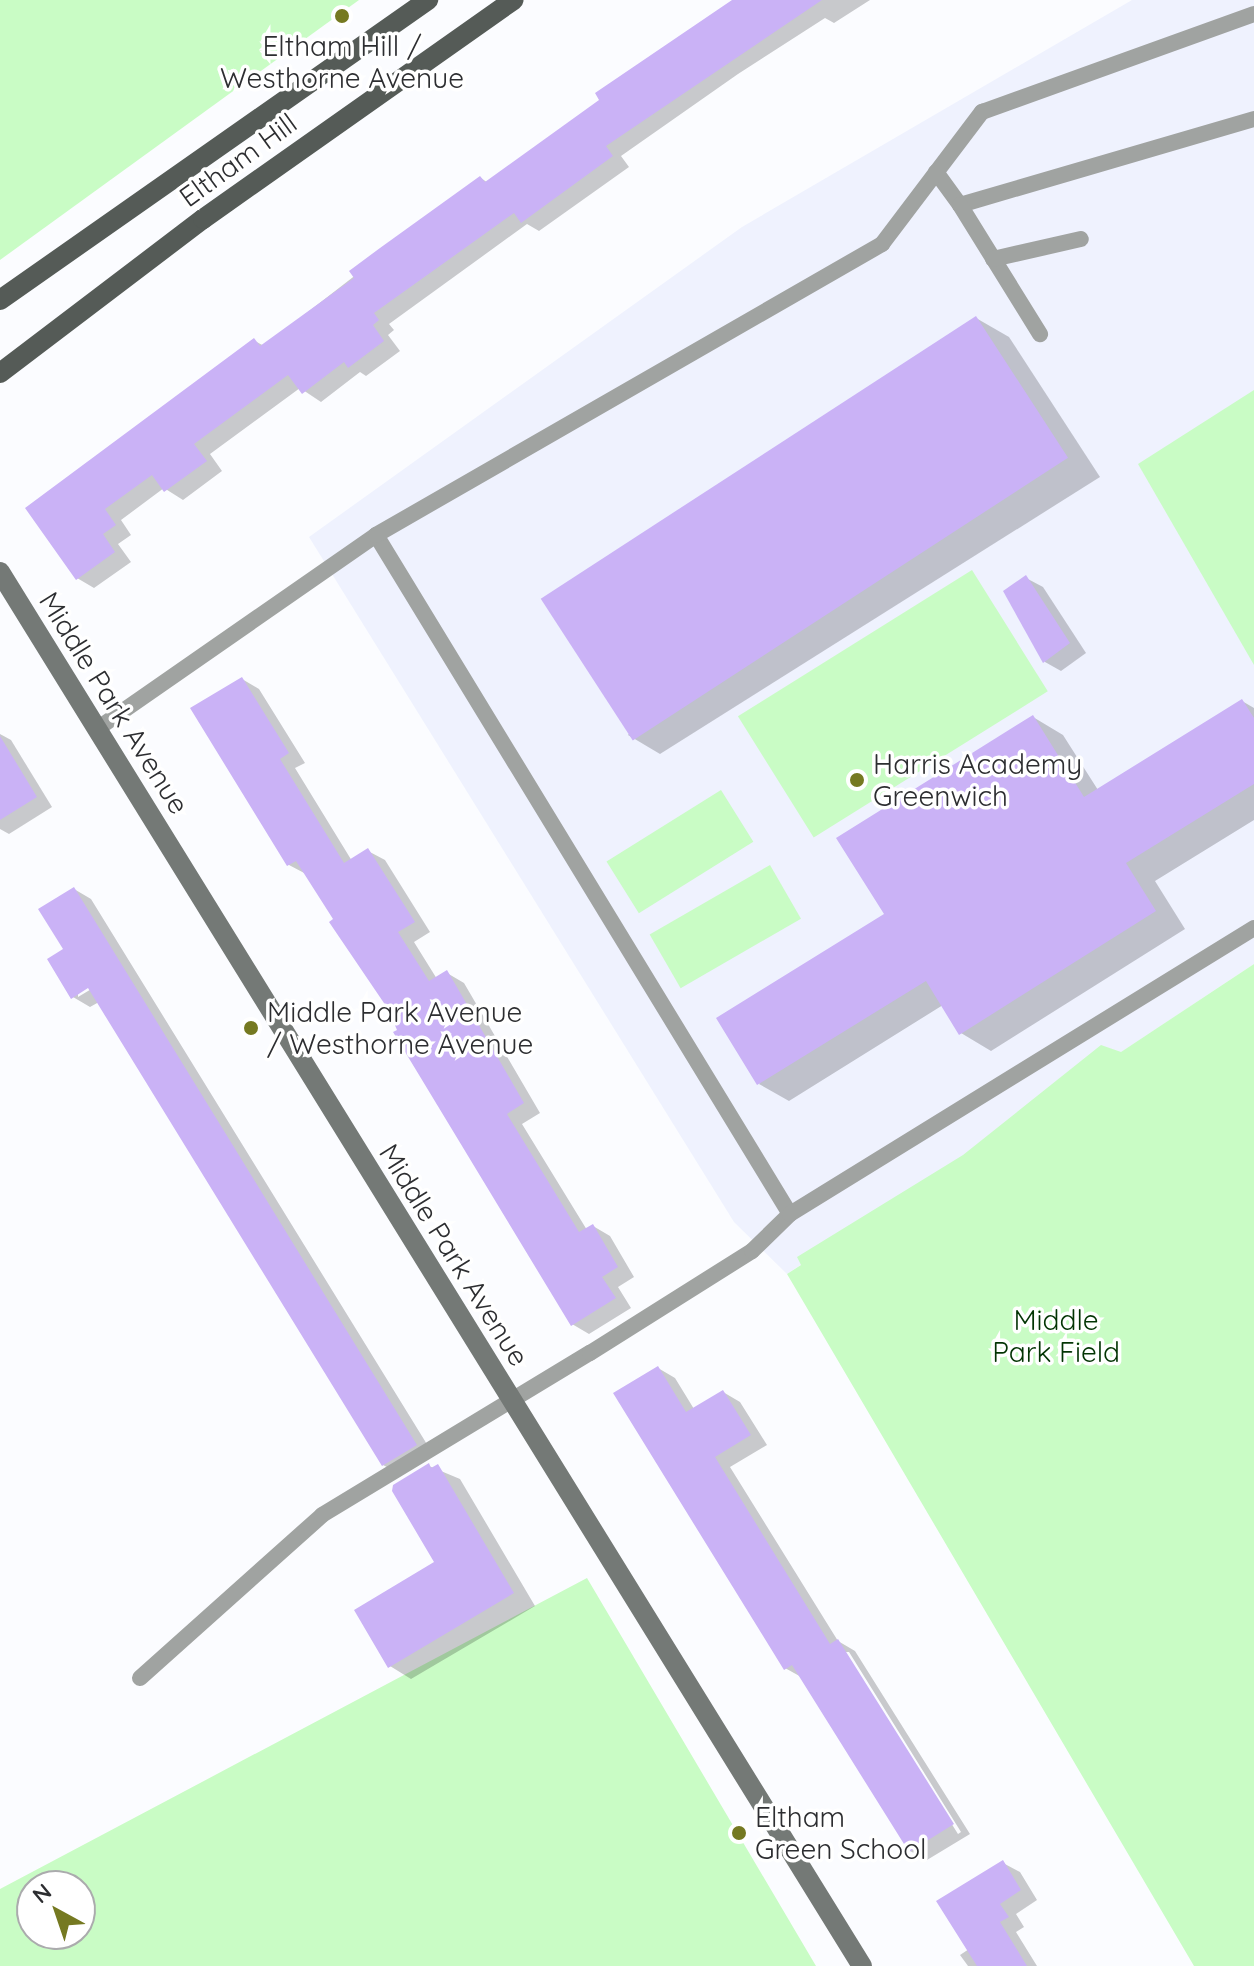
<!DOCTYPE html>
<html>
<head>
<meta charset="utf-8">
<style>
	body { margin:0 }
	#map { position:relative; width:1254px; height:1966px; overflow:hidden; background:#fbfcff; font-family:Quicksand,sans-serif }
	div>[style] { position:absolute }
	.built>* { inset:0; background:#eff2fe }
	.green>* { inset:0; background:#c9fcc5; transform-origin:0 0 }
	.shadow>* { inset:0; background:#0003 }
	.building>* { inset:0; background:#cab2f6; transform-origin:0 0 }
	.lane>* { height:16px; margin:-8px; padding:0 8px; transform-origin:8px; border-radius:8px; background:#a0a3a1 }
	.secondary>* { height:20px; margin:-10px; padding:0 10px; transform-origin:10px; border-radius:10px; background:#747976 }
	.primary>* { height:20px; margin:-10px; padding:0 10px; transform-origin:10px; border-radius:10px; background:#555b57 }
	.dots>* { width:22px; height:22px; translate:-50% -50%; box-sizing:border-box; border:4px solid #fff; border-radius:50% }
	span { translate:-50% -50%; white-space:nowrap; text-align:center; line-height:1.15; -webkit-text-stroke:7px #fff; paint-order:stroke }
	.poi-label { font-size:28px; color:#2d2e31 }
	.left { translate:0 -50%; text-align:left }
	.street-label { font-size:28px; color:#2d2e31 }
	.park-label { font-size:28px; color:#023403 }
	.north { position:absolute; left:16px; top:1870px; width:80px; height:80px; box-sizing:border-box; background:#fff; border:2px solid #ababad; border-radius:50%; rotate:320deg; font-size:22px; font-weight:700; line-height:32px; text-align:center; color:#2d2e31 }
	.north::after { content:''; display:block; margin:auto; width:28px; height:36px; background:#757921; clip-path:polygon(50% 0,100% 100%,50% 72%,0 100%) }
</style>
</head>
<body>
<div id="map">
	<div class="built">
		<i style="clip-path:polygon(1132px 0,1254px 0,1254px 964px,787px 1274px,734px 1222px,309px 537px,742px 227px)"></i>
	</div>
	<div class="green">
		<i style="clip-path:polygon(0 0,359px 0,0 260px)"></i>
		<i style="clip-path:polygon(1254px 390px,1254px 665px,1138px 464px)"></i>
		<i style="left:972px;top:570px;width:143px;height:276px;rotate:58deg"></i>
		<i style="left:721px;top:790px;width:61px;height:135px;rotate:58deg"></i>
		<i style="left:770px;top:865px;width:62px;height:139px;rotate:60deg"></i>
		<i style="clip-path:polygon(1254px 964px,1254px 1966px,1194px 1966px,787px 1274px,801px 1265px,797px 1257px,963px 1155px,1101px 1045px,1121px 1052px)"></i>
		<i style="clip-path:polygon(evenodd,587px 1578px,816px 1966px,0 1966px,0 1889px,587px 1578px,32px 1886px,80px 1886px,80px 1934px,32px 1934px,32px 1886px)"></i>
	</div>
	<div class="shadow">
		<i style="clip-path:polygon(735px 0,870px 0,834px 23px,825px 18px,738px 74px,621px 156px,629px 167px,539px 231px,527px 224px,389px 324px,394px 330px,388px 335px,400px 351px,366px 376px,360px 372px,321px 402px,300px 388px,210px 454px,222px 471px,183px 500px,164px 488px,121px 520px,131px 535px,118px 544px,131px 562px,94px 588px,77px 578px,27px 509px,255px 341px,264px 346px,481px 178px,488px 183px)"></i>
		<i style="clip-path:polygon(976px 318px,1009px 337px,1100px 477px,660px 754px,628px 735px)"></i>
		<i style="clip-path:polygon(1026px 578px,1043px 587px,1086px 653px,1061px 671px,1045px 662px)"></i>
		<i style="clip-path:polygon(242px 679px,259px 689px,305px 763px,295px 768px,352px 861px,368px 851px,385px 860px,430px 932px,414px 942px,437px 979px,447px 973px,464px 983px,540px 1113px,522px 1124px,587px 1230px,593px 1226px,610px 1236px,634px 1277px,618px 1287px,631px 1308px,589px 1334px,572px 1324px,336px 919px,306px 874px,289px 865px)"></i>
		<i style="clip-path:polygon(1242px 701px,1254px 708px,1254px 820px,1155px 881px,1185px 929px,991px 1051px,961px 1033px,943px 1005px,789px 1101px,759px 1084px,1033px 717px,1063px 735px,1098px 790px)"></i>
		<i style="clip-path:polygon(0 734px,11px 740px,52px 807px,9px 834px,0 829px)"></i>
		<i style="clip-path:polygon(evenodd,74px 889px,91px 899px,433px 1454px,400px 1474px,383px 1465px,99px 1002px,90px 1007px,73px 997px,66px 950px,74px 889px,96px 981px,98px 985px,78px 997px,78px 992px,96px 981px)"></i>
		<i style="clip-path:polygon(evenodd,658px 1368px,675px 1378px,694px 1409px,723px 1392px,740px 1402px,767px 1445px,730px 1467px,838px 1641px,855px 1651px,970px 1834px,927px 1860px,910px 1851px,803px 1678px,785px 1668px,658px 1368px,844px 1652px,849px 1652px,961px 1832px,958px 1834px,844px 1652px)"></i>
		<i style="clip-path:polygon(429px 1466px,460px 1479px,535px 1606px,411px 1679px,390px 1666px,437px 1563px)"></i>
		<i style="clip-path:polygon(1003px 1863px,1020px 1872px,1037px 1900px,1016px 1914px,1024px 1927px,1016px 1932px,1037px 1966px,968px 1966px,960px 1955px,969px 1949px)"></i>
	</div>
	<div class="building">
		<i style="clip-path:polygon(732px 0,822px 0,606px 146px,613px 156px,521px 223px,514px 213px,374px 313px,379px 320px,373px 325px,384px 341px,348px 368px,344px 362px,302px 394px,288px 375px,194px 444px,207px 461px,164px 492px,152px 475px,105px 509px,116px 525px,103px 534px,115px 552px,76px 580px,25px 508px,254px 338px,260px 346px,354px 278px,349px 271px,380px 248px,480px 176px,485px 182px,599px 100px,595px 93px)"></i>
		<i style="left:976px;top:316px;width:169px;height:519px;rotate:57deg"></i>
		<i style="clip-path:polygon(1026px 575px,1070px 643px,1043px 663px,1003px 591px)"></i>
		<i style="clip-path:polygon(242px 677px,289px 753px,280px 759px,344px 863px,368px 848px,415px 922px,398px 932px,429px 981px,447px 970px,524px 1103px,507px 1114px,579px 1232px,593px 1224px,618px 1267px,602px 1277px,616px 1298px,571px 1326px,393px 1032px,397px 1030px,388px 1009px,329px 922px,333px 919px,296px 861px,287px 866px,190px 708px)"></i>
		<i style="clip-path:polygon(1242px 699px,1254px 718px,1254px 784px,1126px 863px,1156px 911px,959px 1035px,926px 981px,757px 1085px,716px 1018px,884px 914px,836px 838px,1033px 715px,1084px 797px)"></i>
		<i style="clip-path:polygon(0 736px,37px 797px,0 820px)"></i>
		<i style="clip-path:polygon(74px 887px,417px 1445px,382px 1466px,88px 988px,71px 999px,47px 959px,63px 949px,38px 909px)"></i>
		<i style="clip-path:polygon(658px 1366px,686px 1412px,723px 1390px,751px 1435px,715px 1457px,830px 1644px,838px 1639px,954px 1824px,909px 1852px,792px 1665px,784px 1670px,613px 1393px)"></i>
		<i style="clip-path:polygon(429px 1463px,431px 1468px,438px 1464px,514px 1593px,388px 1668px,354px 1610px,434px 1562px,392px 1491px,393px 1485px)"></i>
		<i style="clip-path:polygon(1003px 1860px,1021px 1890px,1000px 1904px,1009px 1917px,1000px 1922px,1027px 1966px,977px 1966px,936px 1901px)"></i>
	</div>
	<div class="lane">
		<i style="left:936px;top:172px;width:41px;rotate:54deg"></i>
		<i style="left:960px;top:205px;width:306px;rotate:-16.3deg"></i>
		<i style="left:960px;top:205px;width:152px;rotate:58.2deg"></i>
		<i style="left:993px;top:259px;width:90px;rotate:-12.8deg"></i>
		<i style="left:376px;top:535px;width:795px;rotate:58.63deg"></i>
		<i style="left:97px;top:729px;width:340px;rotate:-34.8deg"></i>
		<i style="left:376px;top:535px;width:584px;rotate:-29.9deg"></i>
		<i style="left:882px;top:244px;width:166px;rotate:-52.9deg"></i>
		<i style="left:982px;top:112px;width:289px;rotate:-19.8deg"></i>
		<i style="left:140px;top:1678px;width:244px;rotate:-41.8deg"></i>
		<i style="left:322px;top:1515px;width:313px;rotate:-31.2deg"></i>
		<i style="left:590px;top:1353px;width:191px;rotate:-32.2deg"></i>
		<i style="left:752px;top:1251px;width:53px;rotate:-44.2deg"></i>
		<i style="left:790px;top:1214px;width:545px;rotate:-31.65deg"></i>
	</div>
	<div class="secondary">
		<i style="left:0;top:572px;width:1639px;rotate:58.27deg"></i>
	</div>
	<div class="primary">
		<i style="left:0;top:300px;width:523px;rotate:-35.03deg"></i>
		<i style="left:0;top:373px;width:255px;rotate:-37.2deg"></i>
		<i style="left:203px;top:219px;width:380px;rotate:-35.2deg"></i>
	</div>
	<div class="dots">
		<i style="left:342px;top:16px;background:#757921"></i>
		<i style="left:857px;top:780px;background:#757921"></i>
		<i style="left:251px;top:1028px;background:#757921"></i>
		<i style="left:739px;top:1833px;background:#757921"></i>
	</div>
	<div class="poi-label">
		<span style="left:342px;top:62px">Eltham Hill /<br>Westhorne Avenue</span>
		<span class="left" style="left:873px;top:780px">Harris Academy<br>Greenwich</span>
		<span class="left" style="left:267px;top:1028px">Middle Park Avenue<br>/ Westhorne Avenue</span>
		<span class="left" style="left:755px;top:1833px">Eltham<br>Green School</span>
	</div>
	<div class="street-label">
		<span style="left:238px;top:160px;rotate:-36deg">Eltham Hill</span>
		<span style="left:114px;top:703px;rotate:58deg">Middle Park Avenue</span>
		<span style="left:454px;top:1255px;rotate:58deg">Middle Park Avenue</span>
	</div>
	<div class="park-label">
		<span style="left:1056px;top:1336px">Middle<br>Park Field</span>
	</div>
	<div class="north">N</div>
</div>
</body>
</html>
